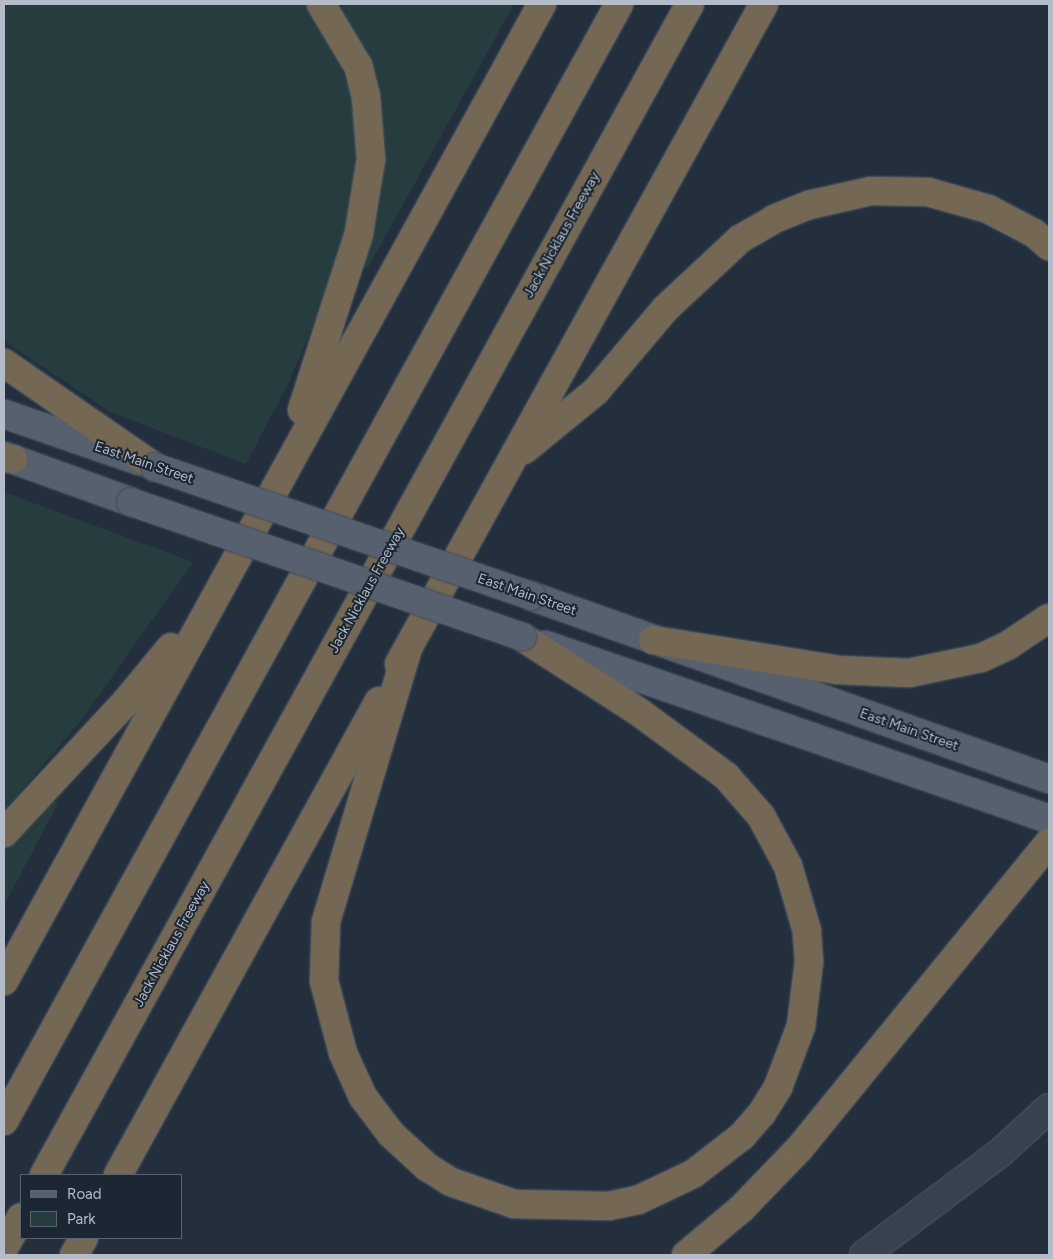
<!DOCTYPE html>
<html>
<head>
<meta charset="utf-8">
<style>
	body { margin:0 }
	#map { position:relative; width:1053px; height:1259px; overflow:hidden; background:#242f3e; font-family:Figtree,sans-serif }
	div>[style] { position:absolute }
	.green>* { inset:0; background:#263c3f }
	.roads { filter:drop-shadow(0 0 1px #565f6c) drop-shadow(0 0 1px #565f6c) }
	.minor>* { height:28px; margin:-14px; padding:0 14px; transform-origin:14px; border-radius:14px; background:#38414e }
	.major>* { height:28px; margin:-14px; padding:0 14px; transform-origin:14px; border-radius:14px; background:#56606e }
	.highway>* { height:28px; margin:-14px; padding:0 14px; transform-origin:14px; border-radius:14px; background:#746855 }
	.bridges { filter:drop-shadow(0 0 1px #414a57) drop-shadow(0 0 1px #414a57) }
	.major-bridge>* { height:28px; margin:-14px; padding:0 14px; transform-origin:14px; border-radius:14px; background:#56606e }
	span { translate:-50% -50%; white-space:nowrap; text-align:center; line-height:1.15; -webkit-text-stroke:4px #1d2633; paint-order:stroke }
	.street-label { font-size:14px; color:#b4bcc9 }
	.frame { position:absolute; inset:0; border:5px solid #b4bcc9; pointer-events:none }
	.legend { position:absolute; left:20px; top:1174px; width:162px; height:65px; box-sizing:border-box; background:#1d2633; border:1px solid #59626f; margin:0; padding:6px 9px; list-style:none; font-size:15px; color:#b4bcc9 }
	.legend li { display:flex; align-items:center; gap:10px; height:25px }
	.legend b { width:25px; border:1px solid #59626f }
</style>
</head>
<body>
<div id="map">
	<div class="green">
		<i style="clip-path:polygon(4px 4px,306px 4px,332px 40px,356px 109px,358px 173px,353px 203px,334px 276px,289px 382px,246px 464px,110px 412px,4px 341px)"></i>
		<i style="clip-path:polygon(339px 4px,514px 4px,368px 268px,363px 265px,378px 213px,385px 143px,373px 75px,361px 43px)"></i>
		<i style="clip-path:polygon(4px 492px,193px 562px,83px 718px,4px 811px)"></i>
		<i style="clip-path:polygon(50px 799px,58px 803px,4px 906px,4px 846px)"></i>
	</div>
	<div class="roads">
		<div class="minor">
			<i style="left:864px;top:1255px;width:171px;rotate:-36.9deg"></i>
			<i style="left:1001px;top:1152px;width:65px;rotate:-42.5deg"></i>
		</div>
		<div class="major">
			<i style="left:4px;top:414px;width:144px;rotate:19.1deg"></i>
			<i style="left:4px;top:456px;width:135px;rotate:19.9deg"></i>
			<i style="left:531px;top:596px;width:549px;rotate:19.46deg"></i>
			<i style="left:545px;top:645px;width:533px;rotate:19.05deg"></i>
		</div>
		<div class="highway">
			<i style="left:4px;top:363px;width:183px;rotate:34.6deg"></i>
			<i style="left:302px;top:410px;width:186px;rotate:-72.1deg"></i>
			<i style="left:359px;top:233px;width:75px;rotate:-80.8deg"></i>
			<i style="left:371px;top:159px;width:62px;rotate:-94.6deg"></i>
			<i style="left:366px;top:97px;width:32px;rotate:-104deg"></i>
			<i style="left:358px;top:66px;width:72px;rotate:-120.8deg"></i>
			<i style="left:524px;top:450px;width:93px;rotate:-39.3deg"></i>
			<i style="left:596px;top:391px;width:107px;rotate:-49.9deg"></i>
			<i style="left:665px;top:309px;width:103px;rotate:-43deg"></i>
			<i style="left:740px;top:239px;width:39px;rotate:-30deg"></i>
			<i style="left:774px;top:219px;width:38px;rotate:-22deg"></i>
			<i style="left:809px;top:205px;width:64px;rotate:-12.7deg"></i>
			<i style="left:871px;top:191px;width:57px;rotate:1deg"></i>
			<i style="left:928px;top:192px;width:62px;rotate:15.8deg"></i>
			<i style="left:988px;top:209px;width:52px;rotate:27.6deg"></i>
			<i style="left:1034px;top:233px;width:20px;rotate:41deg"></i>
			<i style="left:4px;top:458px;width:9px;rotate:6deg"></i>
			<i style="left:653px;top:640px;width:187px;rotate:9.2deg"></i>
			<i style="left:838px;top:670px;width:71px;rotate:2.4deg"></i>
			<i style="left:909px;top:673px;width:74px;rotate:-11.8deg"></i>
			<i style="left:981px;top:658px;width:29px;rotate:-25deg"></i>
			<i style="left:1007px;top:646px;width:50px;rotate:-33.7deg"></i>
			<i style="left:408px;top:648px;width:286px;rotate:106.7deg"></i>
			<i style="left:326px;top:922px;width:59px;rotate:91.9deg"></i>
			<i style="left:324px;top:981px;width:74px;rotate:75.2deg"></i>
			<i style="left:343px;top:1053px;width:48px;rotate:65.6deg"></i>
			<i style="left:363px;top:1097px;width:46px;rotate:52.9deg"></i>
			<i style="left:391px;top:1134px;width:49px;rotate:42.5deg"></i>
			<i style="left:427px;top:1167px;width:28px;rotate:32deg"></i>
			<i style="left:451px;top:1182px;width:67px;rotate:19.2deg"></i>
			<i style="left:514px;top:1204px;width:95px;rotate:1.2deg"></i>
			<i style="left:609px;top:1206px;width:30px;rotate:-12deg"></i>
			<i style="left:638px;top:1200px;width:61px;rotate:-25.3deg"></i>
			<i style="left:693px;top:1174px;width:62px;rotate:-37.8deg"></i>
			<i style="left:742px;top:1136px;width:30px;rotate:-49deg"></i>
			<i style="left:762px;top:1113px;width:31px;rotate:-58deg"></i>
			<i style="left:778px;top:1087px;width:65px;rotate:-69.3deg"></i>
			<i style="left:801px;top:1026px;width:64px;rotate:-82.9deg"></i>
			<i style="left:809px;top:962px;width:31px;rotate:-94deg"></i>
			<i style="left:807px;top:931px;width:68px;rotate:-106.3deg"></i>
			<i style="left:788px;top:866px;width:57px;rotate:-118.4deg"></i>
			<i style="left:761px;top:816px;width:53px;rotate:-131.2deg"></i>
			<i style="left:726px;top:776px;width:108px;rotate:-143.7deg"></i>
			<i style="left:639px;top:712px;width:139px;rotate:-147.3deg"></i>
			<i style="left:399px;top:664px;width:754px;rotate:-61.06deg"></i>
			<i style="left:4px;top:833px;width:178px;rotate:-47.1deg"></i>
			<i style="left:125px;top:703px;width:72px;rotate:-50.6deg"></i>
			<i style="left:4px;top:981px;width:1115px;rotate:-61.16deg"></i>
			<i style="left:4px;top:1121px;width:1275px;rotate:-61.16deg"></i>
			<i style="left:44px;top:1175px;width:1337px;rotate:-61.12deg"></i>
			<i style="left:118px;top:1175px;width:541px;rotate:-61.16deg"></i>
			<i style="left:4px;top:1248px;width:35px;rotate:-61deg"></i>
			<i style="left:74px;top:1255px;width:20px;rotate:-60deg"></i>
			<i style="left:686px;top:1255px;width:72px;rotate:-39.9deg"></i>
			<i style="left:741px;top:1209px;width:83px;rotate:-46deg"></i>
			<i style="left:799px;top:1149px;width:395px;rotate:-50.8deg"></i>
		</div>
	</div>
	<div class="bridges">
		<div class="major-bridge">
			<i style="left:155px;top:467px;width:398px;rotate:18.9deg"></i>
			<i style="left:131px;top:502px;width:414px;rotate:19deg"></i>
		</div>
	</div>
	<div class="street-label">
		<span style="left:562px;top:235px;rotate:-61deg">Jack Nicklaus Freeway</span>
		<span style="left:144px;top:463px;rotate:19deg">East Main Street</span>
		<span style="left:367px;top:590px;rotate:-61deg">Jack Nicklaus Freeway</span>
		<span style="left:527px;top:595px;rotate:19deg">East Main Street</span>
		<span style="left:909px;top:730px;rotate:19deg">East Main Street</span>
		<span style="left:172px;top:944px;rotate:-61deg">Jack Nicklaus Freeway</span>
	</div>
	<div class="frame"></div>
	<ul class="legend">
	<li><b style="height:6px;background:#56606e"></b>Road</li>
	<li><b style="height:14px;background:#263c3f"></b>Park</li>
	</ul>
</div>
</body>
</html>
